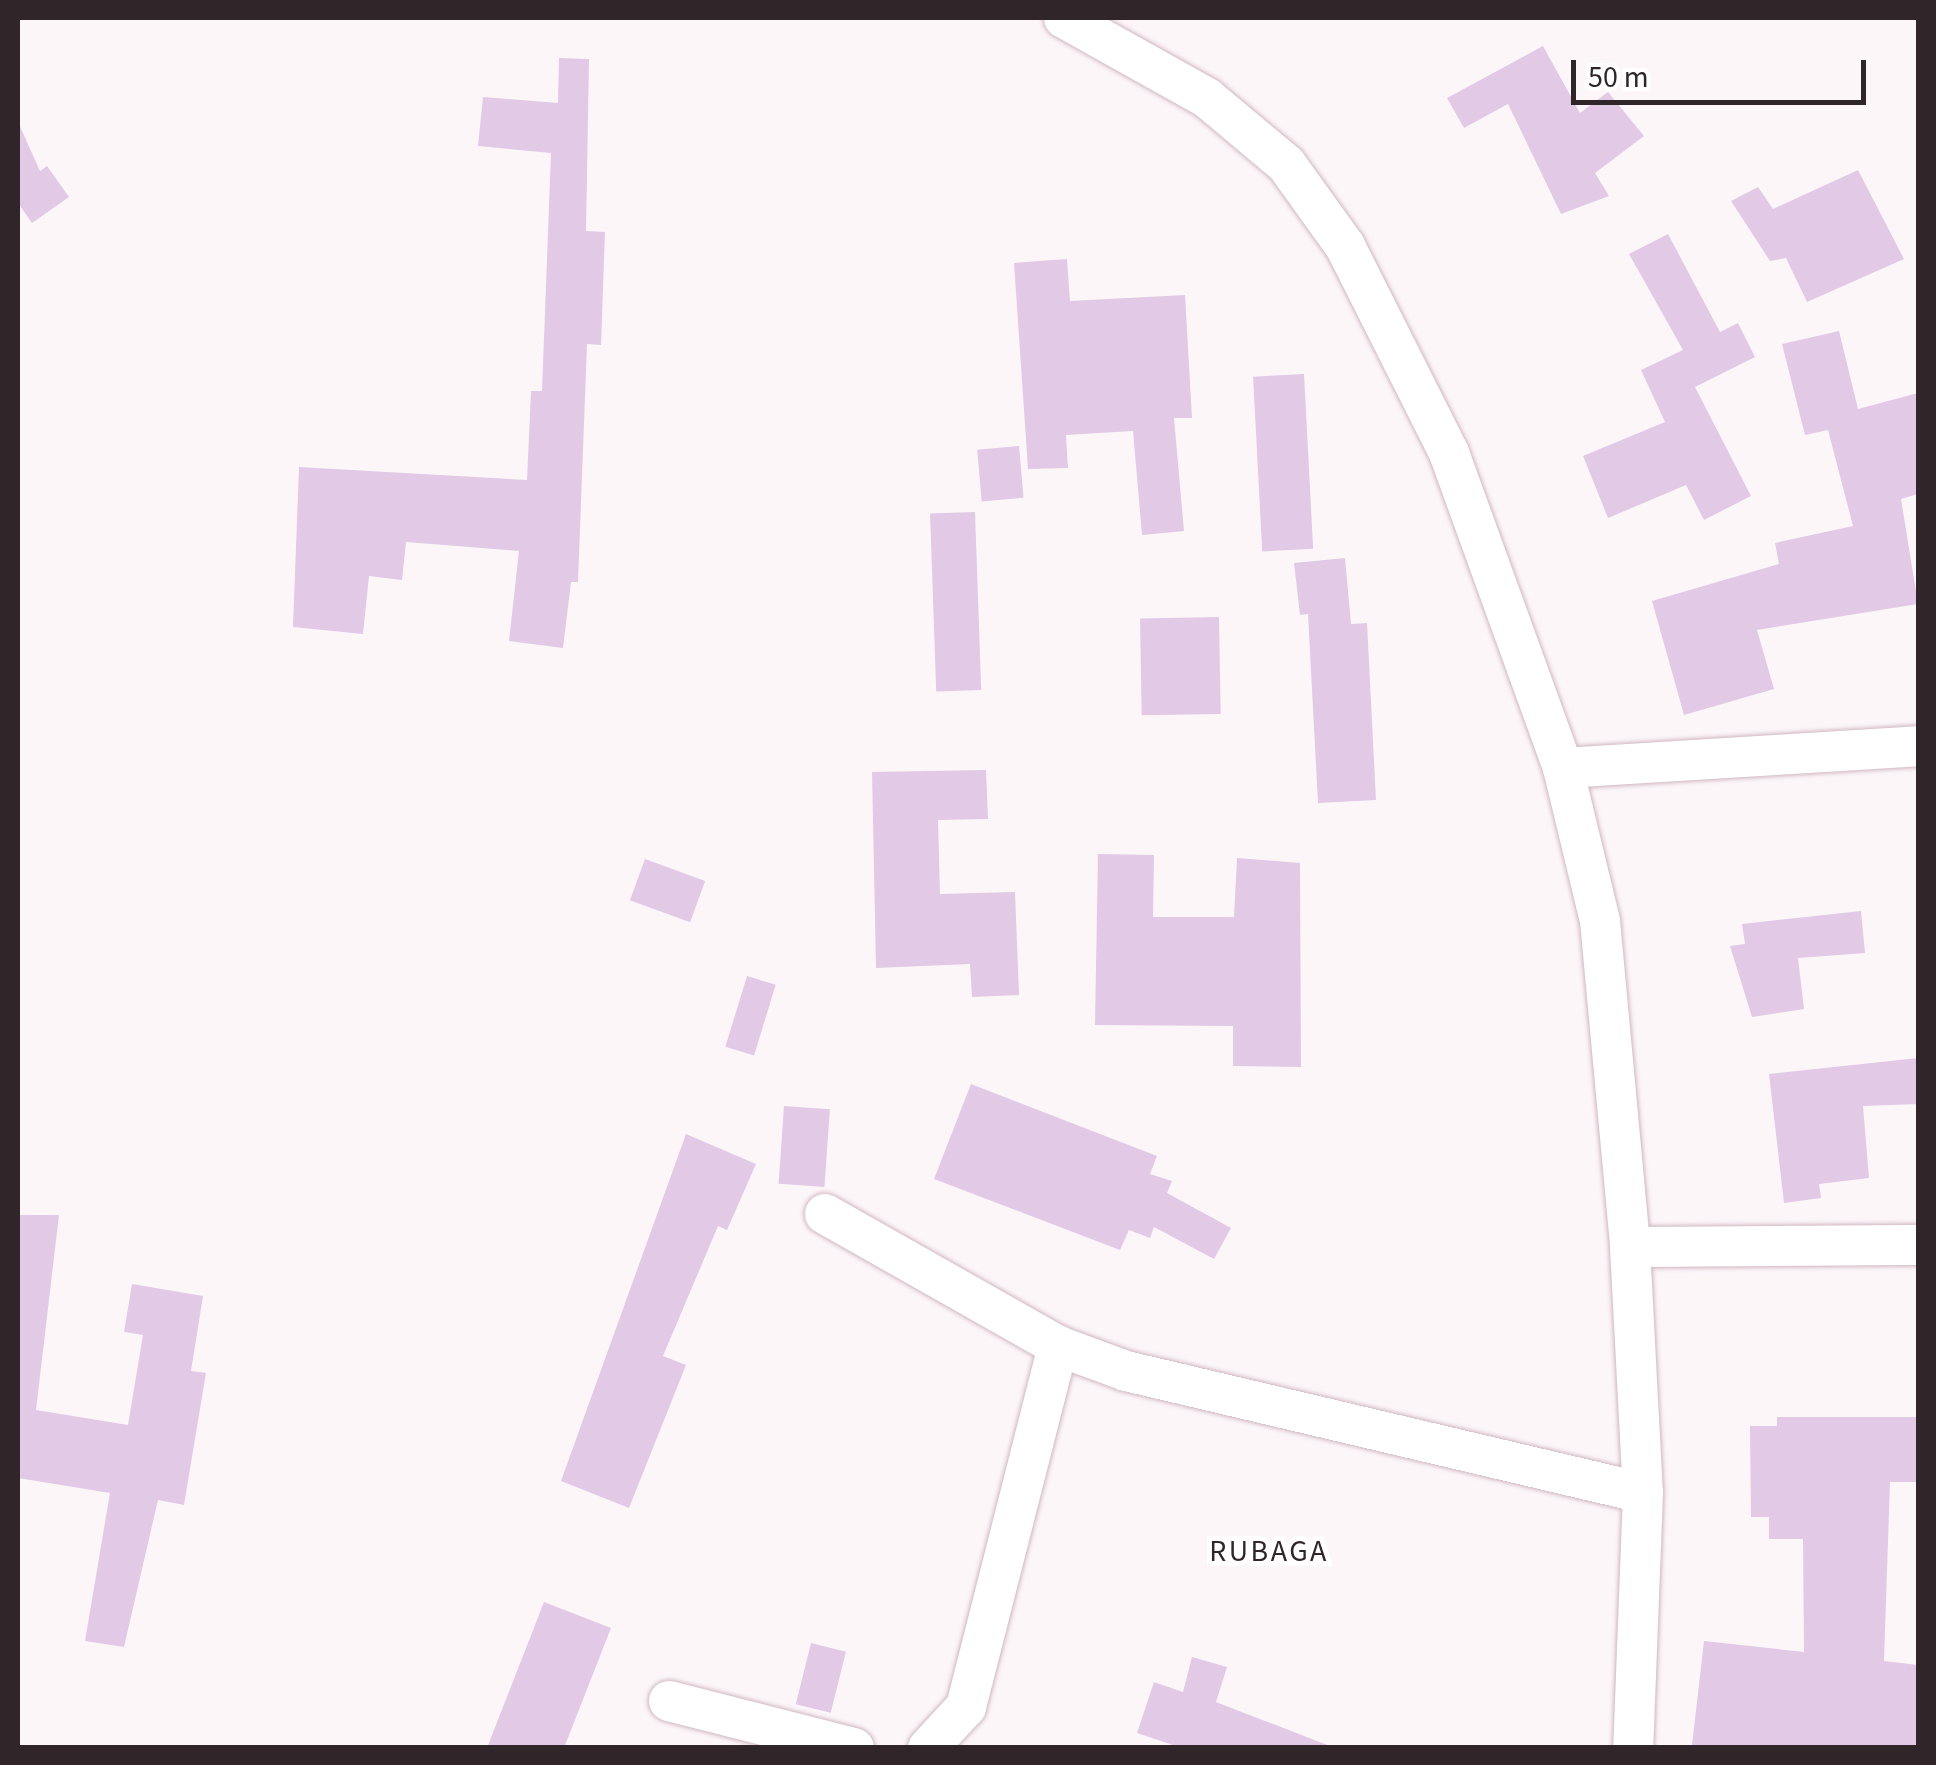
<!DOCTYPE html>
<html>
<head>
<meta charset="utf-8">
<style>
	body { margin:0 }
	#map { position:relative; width:1936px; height:1765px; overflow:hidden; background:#fcf6f9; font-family:"Source Sans 3",sans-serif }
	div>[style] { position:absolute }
	.building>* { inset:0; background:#e2c9e6; transform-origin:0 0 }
	.roads { filter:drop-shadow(0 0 2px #d1b7c1) drop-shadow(0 0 2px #d1b7c1) }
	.minor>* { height:40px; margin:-20px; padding:0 20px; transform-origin:20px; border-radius:20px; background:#fff }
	span { translate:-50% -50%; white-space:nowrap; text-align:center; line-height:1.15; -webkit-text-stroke:10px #fff; paint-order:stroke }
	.quarter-label { font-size:30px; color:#30262a; letter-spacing:2.5px }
	.frame { position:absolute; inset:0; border:20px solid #30262a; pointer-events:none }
	.scale { position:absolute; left:1571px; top:60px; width:295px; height:45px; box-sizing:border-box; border:5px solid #30262a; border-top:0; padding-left:12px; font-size:30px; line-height:35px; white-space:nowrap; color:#30262a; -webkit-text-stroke:8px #fff; paint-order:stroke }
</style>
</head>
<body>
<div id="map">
	<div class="building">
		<i style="clip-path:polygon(1543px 46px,1580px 113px,1608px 92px,1644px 136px,1595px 173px,1609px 196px,1561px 214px,1508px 104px,1464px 128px,1447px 98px)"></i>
		<i style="clip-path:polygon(559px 58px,589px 59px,586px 231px,605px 232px,601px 345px,587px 344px,578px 582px,571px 582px,563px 648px,509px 641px,519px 551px,406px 542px,402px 580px,369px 576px,363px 634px,293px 627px,299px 467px,527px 480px,531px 391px,542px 391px,551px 153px,478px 146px,483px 97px,558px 103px)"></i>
		<i style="clip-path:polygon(18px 122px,40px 171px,47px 166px,69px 197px,32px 223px,18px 203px)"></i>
		<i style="clip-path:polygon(1858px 170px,1904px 259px,1807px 302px,1786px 258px,1770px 261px,1731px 201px,1758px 187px,1773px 209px)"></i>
		<i style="clip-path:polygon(1668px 234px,1720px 332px,1738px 323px,1755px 357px,1695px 387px,1751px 496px,1704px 520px,1686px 485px,1608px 518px,1583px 456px,1665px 422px,1641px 370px,1683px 350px,1629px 254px)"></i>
		<i style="clip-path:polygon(1067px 259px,1070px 301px,1185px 295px,1192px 418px,1174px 418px,1184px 531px,1142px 535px,1133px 431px,1066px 435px,1068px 468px,1028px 469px,1014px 263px)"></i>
		<i style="clip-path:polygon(1839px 331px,1858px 409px,1918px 393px,1918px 494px,1901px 499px,1918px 604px,1757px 630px,1774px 689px,1684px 715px,1652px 601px,1779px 564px,1775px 543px,1853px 526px,1828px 430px,1805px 435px,1782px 344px)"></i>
		<i style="left:1304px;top:374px;width:175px;height:51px;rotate:87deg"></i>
		<i style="left:1019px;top:446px;width:52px;height:42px;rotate:85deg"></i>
		<i style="left:975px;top:512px;width:178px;height:45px;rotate:88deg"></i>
		<i style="clip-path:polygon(1345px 558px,1351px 624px,1367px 623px,1376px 800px,1318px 803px,1308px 614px,1300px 615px,1294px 563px)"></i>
		<i style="left:1219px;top:617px;width:97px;height:79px;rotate:89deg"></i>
		<i style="clip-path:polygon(986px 770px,988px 819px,938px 820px,940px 894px,1015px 892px,1019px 995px,972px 997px,970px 964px,876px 968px,872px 772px)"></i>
		<i style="clip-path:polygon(1098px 854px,1154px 855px,1153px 917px,1234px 917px,1237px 858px,1300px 863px,1301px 1067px,1233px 1066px,1233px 1026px,1095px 1025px)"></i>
		<i style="left:645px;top:859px;width:64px;height:44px;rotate:20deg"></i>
		<i style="clip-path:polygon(1861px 911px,1865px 953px,1798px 958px,1804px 1009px,1752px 1017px,1730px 946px,1745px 944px,1742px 924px)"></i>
		<i style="left:747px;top:976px;width:30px;height:74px;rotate:17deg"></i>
		<i style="clip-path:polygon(1918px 1058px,1918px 1104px,1863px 1106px,1869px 1178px,1819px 1184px,1821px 1198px,1784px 1203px,1769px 1074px)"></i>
		<i style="clip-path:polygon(971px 1084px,1157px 1156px,1150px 1174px,1172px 1181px,1167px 1193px,1231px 1228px,1214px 1259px,1154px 1227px,1150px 1238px,1129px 1230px,1120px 1250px,934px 1179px)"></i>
		<i style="left:784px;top:1106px;width:46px;height:78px;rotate:4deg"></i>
		<i style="clip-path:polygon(686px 1134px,756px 1164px,727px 1230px,718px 1226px,663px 1356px,686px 1365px,629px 1508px,561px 1481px)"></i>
		<i style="clip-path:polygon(18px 1215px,59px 1215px,36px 1410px,128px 1425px,143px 1335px,124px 1332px,132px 1284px,203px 1296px,191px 1371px,206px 1373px,184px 1505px,158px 1500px,124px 1647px,85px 1641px,110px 1493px,18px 1478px)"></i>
		<i style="clip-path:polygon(1777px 1417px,1918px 1417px,1918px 1482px,1890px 1482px,1884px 1661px,1918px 1665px,1918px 1748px,1692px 1745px,1704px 1641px,1804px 1652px,1803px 1539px,1769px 1539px,1769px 1517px,1751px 1517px,1750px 1426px,1777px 1426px)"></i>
		<i style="clip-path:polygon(544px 1602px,611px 1628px,564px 1748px,487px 1748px)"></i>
		<i style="left:811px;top:1643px;width:36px;height:63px;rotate:14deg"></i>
		<i style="clip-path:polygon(1192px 1657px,1227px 1667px,1216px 1702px,1335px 1748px,1182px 1748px,1137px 1733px,1154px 1682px,1183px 1692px)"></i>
	</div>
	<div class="roads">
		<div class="minor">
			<i style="left:1064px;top:18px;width:164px;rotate:29.2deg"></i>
			<i style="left:1207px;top:98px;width:103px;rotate:39.9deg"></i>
			<i style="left:1286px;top:164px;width:101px;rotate:54.3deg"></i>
			<i style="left:1345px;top:246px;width:232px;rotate:63.3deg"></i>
			<i style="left:1449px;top:453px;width:335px;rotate:70.1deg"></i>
			<i style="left:1563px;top:768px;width:157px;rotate:76.4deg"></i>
			<i style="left:1600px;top:921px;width:327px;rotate:84.7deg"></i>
			<i style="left:1630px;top:1247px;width:246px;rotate:87deg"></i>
			<i style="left:1643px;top:1493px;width:255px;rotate:92.2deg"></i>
			<i style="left:1563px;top:768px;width:356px;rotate:-3.5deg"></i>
			<i style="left:825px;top:1214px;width:268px;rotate:29.5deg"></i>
			<i style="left:1058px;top:1346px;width:72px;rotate:20.2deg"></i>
			<i style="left:1126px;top:1371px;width:531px;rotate:13.28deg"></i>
			<i style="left:1630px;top:1247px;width:288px;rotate:-0.4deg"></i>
			<i style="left:669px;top:1701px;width:191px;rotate:14.3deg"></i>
			<i style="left:928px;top:1748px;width:56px;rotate:-47.2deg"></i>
			<i style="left:966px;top:1707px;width:373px;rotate:-75.7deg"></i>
		</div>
	</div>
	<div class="quarter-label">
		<span style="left:1269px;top:1552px">RUBAGA</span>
	</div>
	<div class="frame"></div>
	<div class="scale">50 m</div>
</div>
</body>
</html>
